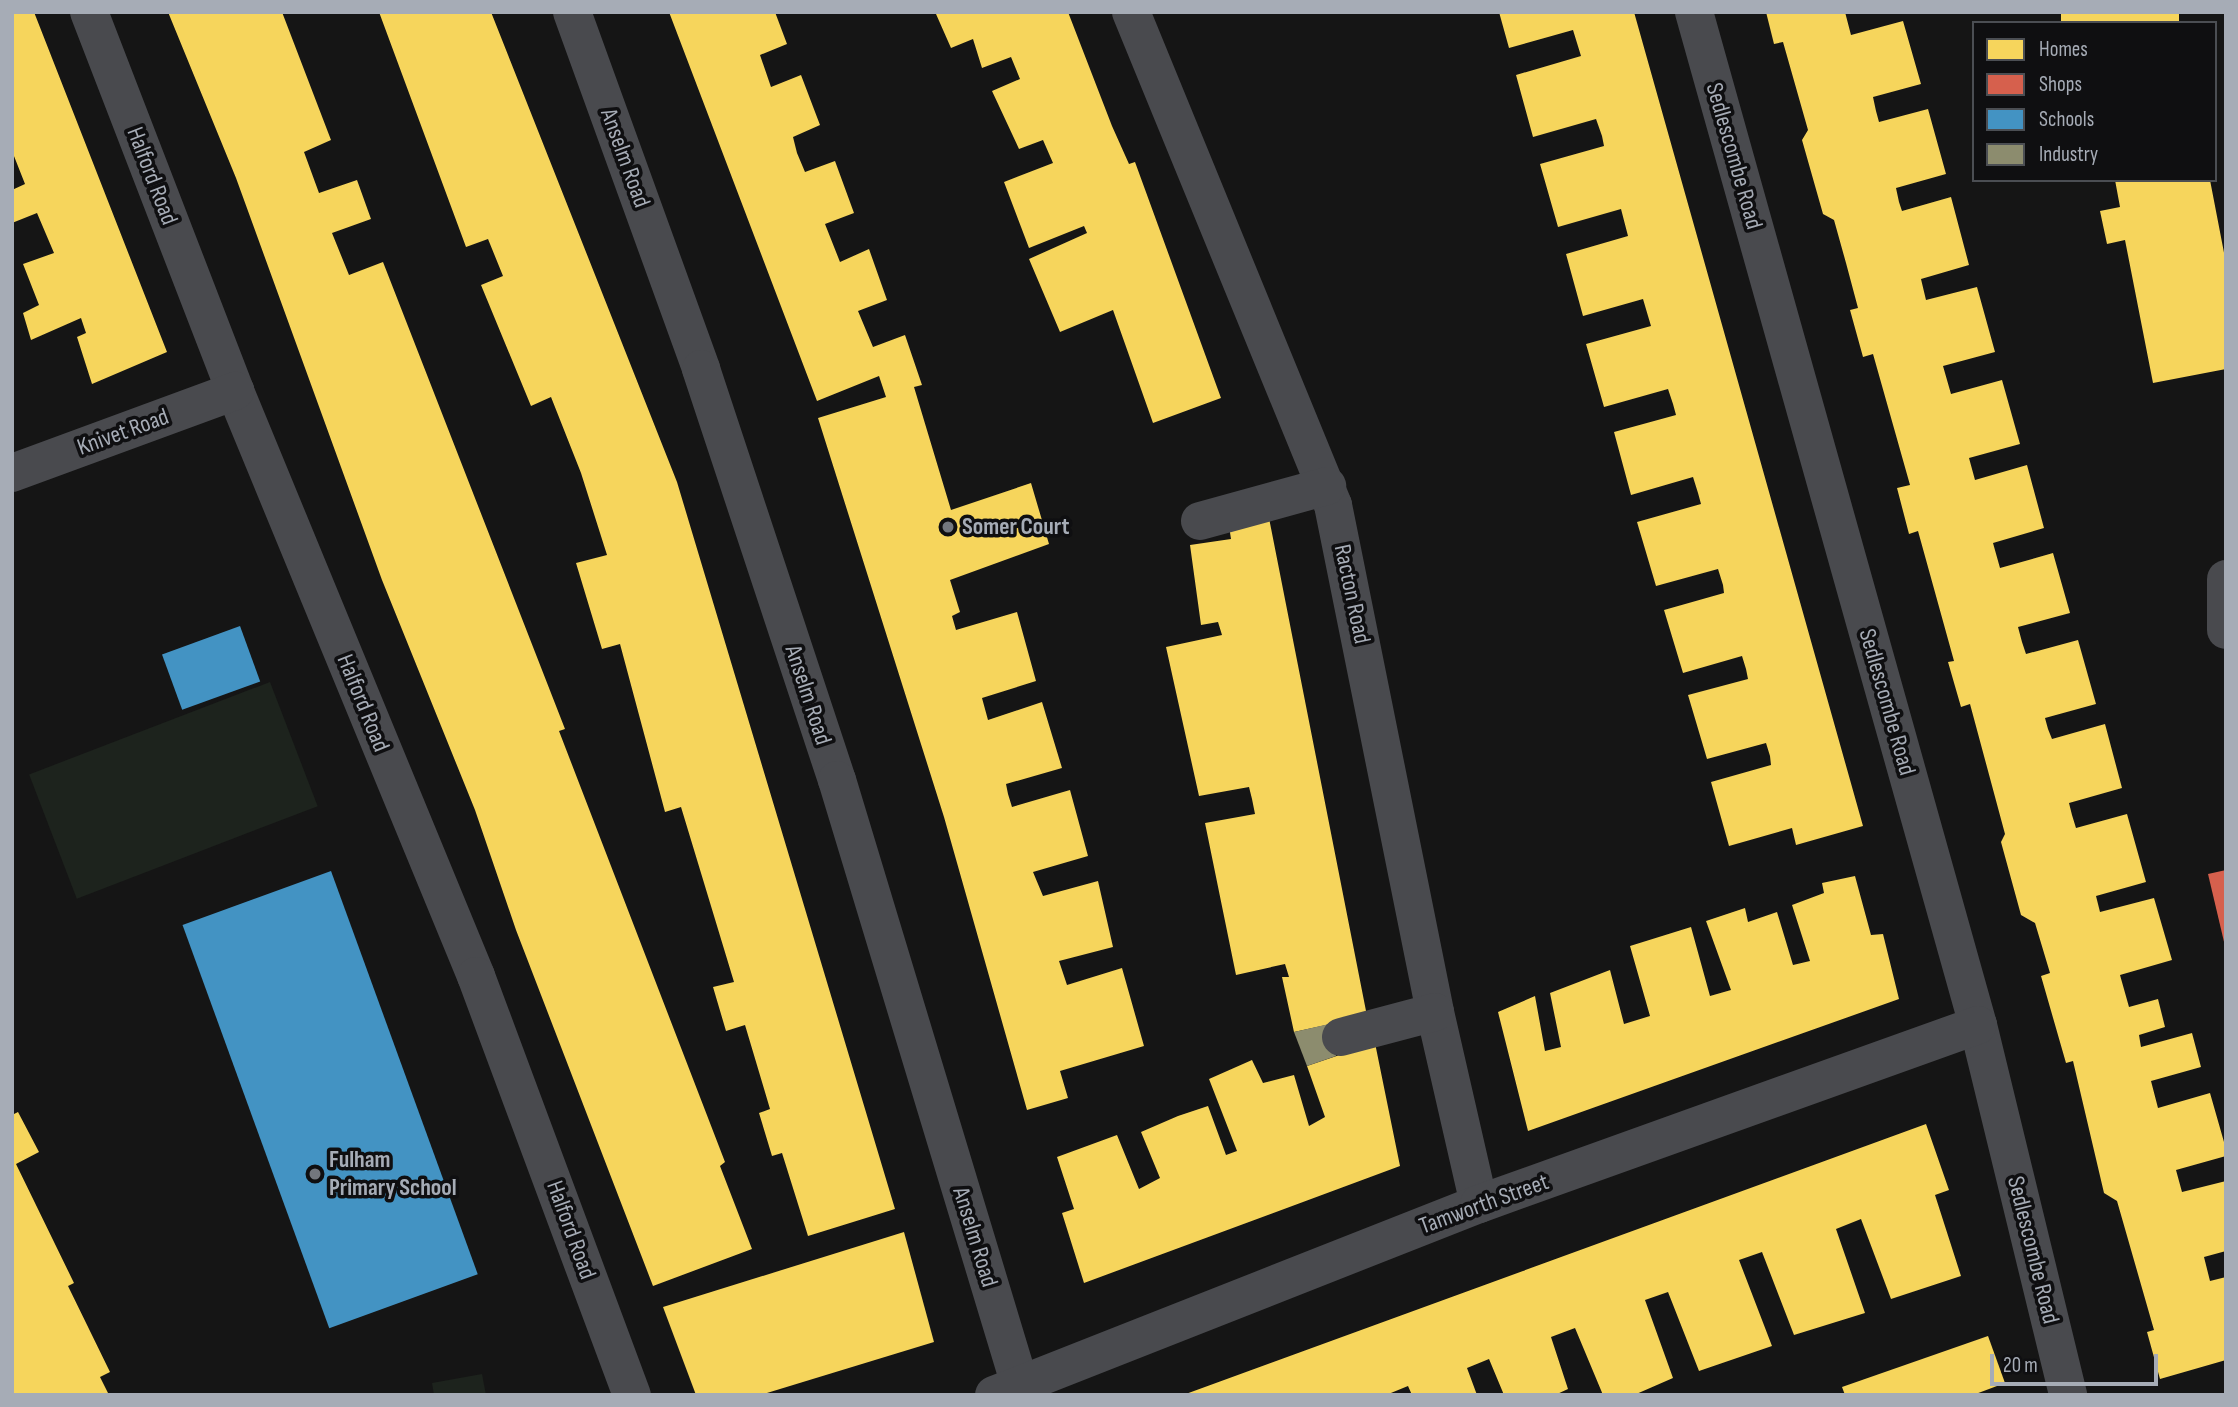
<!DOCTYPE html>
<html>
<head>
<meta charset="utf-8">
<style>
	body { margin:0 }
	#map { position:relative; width:2238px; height:1407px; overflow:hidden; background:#151515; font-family:"Sofia Sans Condensed",sans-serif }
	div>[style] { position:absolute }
	.green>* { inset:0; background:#1d231d; transform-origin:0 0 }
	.homes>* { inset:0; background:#f6d55c; transform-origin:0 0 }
	.shops>* { inset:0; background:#d6604d }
	.schools>* { inset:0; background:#4393c3; transform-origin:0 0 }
	.industry>* { inset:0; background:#8c8c6e }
	.minor>* { height:38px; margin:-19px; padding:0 19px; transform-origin:19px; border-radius:19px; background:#494a4e }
	.dots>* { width:19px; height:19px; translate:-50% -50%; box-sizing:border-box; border:4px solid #0f0f11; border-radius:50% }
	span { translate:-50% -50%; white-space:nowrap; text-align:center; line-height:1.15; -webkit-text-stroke:7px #0f0f11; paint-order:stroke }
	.street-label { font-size:24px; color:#a6acb6 }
	.poi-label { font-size:24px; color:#a6acb6; font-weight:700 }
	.left { translate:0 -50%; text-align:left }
	.frame { position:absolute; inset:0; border:14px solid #a6acb6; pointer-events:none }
	.legend { position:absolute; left:1972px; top:21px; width:245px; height:161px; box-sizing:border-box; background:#0f0f11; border:2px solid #4b4e53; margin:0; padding:9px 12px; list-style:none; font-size:21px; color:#a6acb6 }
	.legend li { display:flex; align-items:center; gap:14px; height:35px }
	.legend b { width:35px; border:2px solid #4b4e53 }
	.scale { position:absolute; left:1990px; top:1354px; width:168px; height:32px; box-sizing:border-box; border:4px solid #a6acb6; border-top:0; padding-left:9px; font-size:21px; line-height:24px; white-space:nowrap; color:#a6acb6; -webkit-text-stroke:5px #0f0f11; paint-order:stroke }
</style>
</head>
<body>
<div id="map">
	<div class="green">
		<i style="left:270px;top:682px;width:133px;height:258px;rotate:69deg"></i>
		<i style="clip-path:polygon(482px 1374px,486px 1395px,434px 1395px,432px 1383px)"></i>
	</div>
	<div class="homes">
		<i style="clip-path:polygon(12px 12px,34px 12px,167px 352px,92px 384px,77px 337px,86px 333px,81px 318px,31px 340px,23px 313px,39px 305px,23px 264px,54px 253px,37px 213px,12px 223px,12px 190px,25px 184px,12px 151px)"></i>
		<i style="clip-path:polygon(168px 12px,282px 12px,331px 140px,304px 152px,319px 193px,357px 180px,371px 219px,332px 233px,349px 275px,383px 262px,565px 729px,559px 731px,725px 1162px,720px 1166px,752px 1249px,653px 1286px,516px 930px,475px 810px,382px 580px,236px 178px)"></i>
		<i style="clip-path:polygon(379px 12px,491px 12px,677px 482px,895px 1209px,808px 1236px,782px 1153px,772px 1156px,759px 1113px,770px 1109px,745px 1025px,726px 1031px,713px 987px,734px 982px,681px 807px,665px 812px,620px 644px,602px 649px,576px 563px,607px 555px,581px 473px,551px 397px,531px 406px,481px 285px,503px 276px,488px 239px,466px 247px)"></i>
		<i style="clip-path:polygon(669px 12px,775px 12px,787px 44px,760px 55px,771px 87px,801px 75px,820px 125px,793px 137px,797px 153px,805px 172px,835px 161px,854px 213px,825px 224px,840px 262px,869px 249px,887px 300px,858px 311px,873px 347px,905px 335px,922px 385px,914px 387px,951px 510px,1031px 483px,1049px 544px,950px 580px,960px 612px,952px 616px,956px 630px,1017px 612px,1036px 681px,982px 698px,988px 720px,1042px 702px,1062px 768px,1006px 784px,1008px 794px,1012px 807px,1070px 790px,1088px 856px,1033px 872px,1043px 896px,1098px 881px,1113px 947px,1059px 961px,1067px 985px,1122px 968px,1144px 1046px,1060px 1071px,1068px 1098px,1027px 1110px,944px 817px,818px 418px,886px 397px,879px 376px,817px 401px)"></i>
		<i style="clip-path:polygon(942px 12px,1068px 12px,1112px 126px,1129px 164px,1135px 162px,1221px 398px,1153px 423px,1113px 310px,1060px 332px,1029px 259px,1087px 233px,1084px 226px,1029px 248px,1004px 182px,1053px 163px,1043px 140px,1019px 149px,992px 91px,1020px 79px,1011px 57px,982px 68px,973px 39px,951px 48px,936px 14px)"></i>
		<i style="clip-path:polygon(1499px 12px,1634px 12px,1863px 826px,1796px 845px,1792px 828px,1729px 846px,1711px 782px,1771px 765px,1770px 756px,1766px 743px,1707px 759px,1688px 695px,1748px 679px,1746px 669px,1742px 656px,1683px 673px,1664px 610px,1724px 593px,1723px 585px,1718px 569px,1656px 586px,1637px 522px,1701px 504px,1698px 493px,1693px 477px,1631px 495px,1614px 432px,1676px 415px,1673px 404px,1668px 389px,1604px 407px,1586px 344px,1651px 326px,1648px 316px,1643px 299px,1583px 316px,1566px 254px,1628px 236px,1621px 209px,1558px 227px,1540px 164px,1604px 146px,1602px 136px,1596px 119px,1533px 137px,1516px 75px,1581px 56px,1573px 30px,1509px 48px)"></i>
		<i style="clip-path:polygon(1766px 12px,1845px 12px,1851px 35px,1903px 21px,1921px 84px,1873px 97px,1876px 111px,1879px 122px,1928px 109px,1946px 174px,1896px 188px,1899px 202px,1902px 211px,1951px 197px,1969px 265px,1921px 279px,1926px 300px,1977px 287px,1995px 352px,1943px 366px,1951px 394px,2002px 380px,2020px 444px,1969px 458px,1975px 480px,2027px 465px,2044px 528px,1993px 543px,2000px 568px,2053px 553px,2070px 613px,2018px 627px,2022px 642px,2026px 654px,2078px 640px,2096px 704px,2045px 718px,2048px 729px,2052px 739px,2105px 724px,2122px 788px,2069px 803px,2072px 815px,2076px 828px,2127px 814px,2146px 882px,2096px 896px,2100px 912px,2154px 898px,2172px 960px,2120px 975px,2129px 1007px,2158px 999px,2165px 1027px,2139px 1035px,2141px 1047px,2192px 1033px,2201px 1067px,2151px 1081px,2158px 1108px,2210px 1093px,2226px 1149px,2226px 1156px,2176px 1170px,2182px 1192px,2226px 1181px,2226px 1251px,2204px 1257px,2210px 1281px,2226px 1277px,2226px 1360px,2160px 1379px,2147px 1332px,2154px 1330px,2117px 1201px,2104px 1193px,2073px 1061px,2066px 1063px,2041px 976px,2050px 973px,2035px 923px,2021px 915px,2001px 842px,2005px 834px,1970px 704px,1961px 707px,1948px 662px,1954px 661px,1918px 531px,1909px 534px,1897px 488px,1910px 485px,1873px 354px,1863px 357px,1850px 310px,1858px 308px,1846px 263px,1834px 220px,1823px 214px,1802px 140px,1808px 130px,1783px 42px,1774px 44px)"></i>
		<i style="left:2061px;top:12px;width:118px;height:11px"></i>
		<i style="clip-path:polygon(2115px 180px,2210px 180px,2226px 263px,2226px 369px,2153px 383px,2125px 240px,2107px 244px,2100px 211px,2120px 207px)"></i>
		<i style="clip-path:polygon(1269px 518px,1367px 1016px,1294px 1032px,1282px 977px,1289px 977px,1285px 964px,1236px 975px,1205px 823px,1255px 814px,1252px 799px,1249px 787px,1199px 796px,1166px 647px,1222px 635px,1218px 622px,1201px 625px,1190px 545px,1231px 539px,1229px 526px)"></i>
		<i style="clip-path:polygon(1855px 876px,1871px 935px,1883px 934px,1899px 999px,1528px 1131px,1498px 1012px,1535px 996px,1545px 1051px,1561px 1047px,1550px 993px,1610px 970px,1624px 1024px,1650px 1016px,1630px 946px,1691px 927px,1710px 996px,1731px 990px,1706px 921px,1745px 908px,1748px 922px,1777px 912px,1793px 965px,1810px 961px,1792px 905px,1824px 893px,1822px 883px)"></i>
		<i style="clip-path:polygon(1375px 1043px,1400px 1166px,1084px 1283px,1062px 1213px,1074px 1209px,1057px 1157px,1117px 1135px,1139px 1189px,1160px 1178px,1141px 1132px,1178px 1116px,1208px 1106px,1226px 1155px,1237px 1151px,1209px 1079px,1252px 1060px,1263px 1083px,1294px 1075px,1309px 1126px,1325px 1117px,1307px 1066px)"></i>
		<i style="clip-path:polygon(18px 1112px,39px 1152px,16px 1164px,74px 1283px,68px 1286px,110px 1372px,100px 1377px,109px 1395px,12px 1395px,12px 1115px)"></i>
		<i style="clip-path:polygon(1926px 1124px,1949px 1190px,1935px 1195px,1961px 1276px,1891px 1299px,1861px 1219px,1836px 1229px,1865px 1313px,1794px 1335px,1762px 1252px,1739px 1260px,1772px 1346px,1699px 1371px,1668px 1292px,1645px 1300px,1673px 1378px,1634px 1395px,1603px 1395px,1575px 1328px,1551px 1337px,1568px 1389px,1555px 1395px,1504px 1395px,1489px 1359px,1467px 1368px,1477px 1395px,1412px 1395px,1408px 1386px,1386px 1395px,1183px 1395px)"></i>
		<i style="clip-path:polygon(904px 1232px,934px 1342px,760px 1395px,696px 1395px,663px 1307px)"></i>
		<i style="clip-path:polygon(1988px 1336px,2005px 1383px,1973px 1395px,1845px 1395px,1842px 1387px)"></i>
	</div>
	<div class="shops">
		<i style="clip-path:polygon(2226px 870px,2226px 946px,2225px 946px,2208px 874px)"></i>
	</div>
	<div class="schools">
		<i style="left:240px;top:626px;width:59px;height:83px;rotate:70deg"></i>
		<i style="left:331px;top:871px;width:429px;height:158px;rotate:70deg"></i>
	</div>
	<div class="industry">
		<i style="clip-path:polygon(1329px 1024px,1336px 1056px,1307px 1066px,1294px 1032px)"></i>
	</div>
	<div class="minor">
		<i style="left:89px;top:12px;width:406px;rotate:68.9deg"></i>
		<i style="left:235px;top:391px;width:633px;rotate:67.61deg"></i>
		<i style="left:476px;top:976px;width:447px;rotate:69.6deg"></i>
		<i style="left:572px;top:12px;width:380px;rotate:70.1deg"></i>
		<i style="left:701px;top:369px;width:433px;rotate:71.7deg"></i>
		<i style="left:837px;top:780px;width:632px;rotate:73.17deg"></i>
		<i style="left:1131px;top:12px;width:533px;rotate:67.72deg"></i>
		<i style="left:1333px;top:505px;width:517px;rotate:78.62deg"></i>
		<i style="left:1435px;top:1012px;width:197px;rotate:77.1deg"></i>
		<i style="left:1694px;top:12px;width:1052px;rotate:74.34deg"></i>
		<i style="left:1978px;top:1025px;width:381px;rotate:76.3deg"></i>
		<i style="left:12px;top:473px;width:238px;rotate:-20.2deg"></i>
		<i style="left:1200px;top:521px;width:132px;rotate:-15.4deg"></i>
		<i style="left:2226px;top:579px;width:51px;rotate:90deg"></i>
		<i style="left:1341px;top:1037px;width:97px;rotate:-14.9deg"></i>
		<i style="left:994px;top:1395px;width:521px;rotate:-21.5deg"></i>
		<i style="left:1479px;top:1204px;width:530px;rotate:-19.73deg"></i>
	</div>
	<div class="dots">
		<i style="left:948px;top:527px;background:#73777e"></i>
		<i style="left:315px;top:1174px;background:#73777e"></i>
	</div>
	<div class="street-label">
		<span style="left:1734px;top:156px;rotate:74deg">Sedlescombe Road</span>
		<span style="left:625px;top:158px;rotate:70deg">Anselm Road</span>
		<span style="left:152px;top:176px;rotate:69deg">Halford Road</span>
		<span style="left:123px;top:432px;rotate:-20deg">Knivet Road</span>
		<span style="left:1352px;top:594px;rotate:78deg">Racton Road</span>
		<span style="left:808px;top:695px;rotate:72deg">Anselm Road</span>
		<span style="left:1887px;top:702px;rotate:74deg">Sedlescombe Road</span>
		<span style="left:363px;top:703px;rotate:68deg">Halford Road</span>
		<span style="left:1484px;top:1204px;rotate:-20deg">Tamworth Street</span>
		<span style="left:571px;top:1230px;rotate:70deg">Halford Road</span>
		<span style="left:975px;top:1237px;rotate:73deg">Anselm Road</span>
		<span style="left:2033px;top:1250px;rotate:76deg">Sedlescombe Road</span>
	</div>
	<div class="poi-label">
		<span class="left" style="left:962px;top:527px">Somer Court</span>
		<span class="left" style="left:329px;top:1174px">Fulham<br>Primary School</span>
	</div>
	<div class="frame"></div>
	<ul class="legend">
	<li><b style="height:19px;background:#f6d55c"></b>Homes</li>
	<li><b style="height:19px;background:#d6604d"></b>Shops</li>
	<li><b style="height:19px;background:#4393c3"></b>Schools</li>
	<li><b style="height:19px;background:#8c8c6e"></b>Industry</li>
	</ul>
	<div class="scale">20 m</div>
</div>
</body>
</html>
